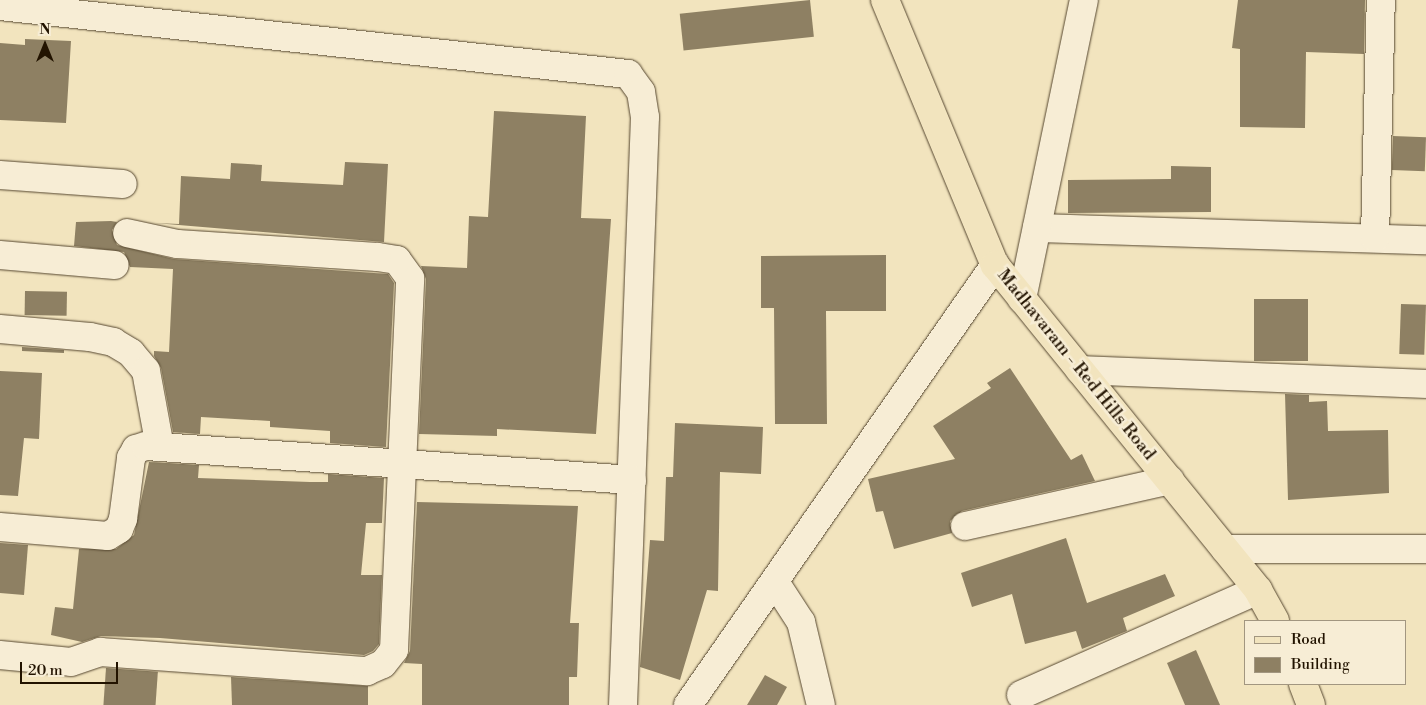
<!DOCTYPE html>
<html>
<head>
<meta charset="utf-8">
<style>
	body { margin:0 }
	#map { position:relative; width:1426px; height:705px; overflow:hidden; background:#f2e4be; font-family:"Libre Bodoni",serif }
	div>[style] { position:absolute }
	.building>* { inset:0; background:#8e8063; transform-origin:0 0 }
	.roads { filter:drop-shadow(0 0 1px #564730) drop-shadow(0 0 1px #564730) }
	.minor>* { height:28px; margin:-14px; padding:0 14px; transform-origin:14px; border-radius:14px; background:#f7edd5 }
	.tertiary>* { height:28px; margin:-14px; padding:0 14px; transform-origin:14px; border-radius:14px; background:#f7edd5 }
	.primary>* { height:28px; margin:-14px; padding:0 14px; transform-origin:14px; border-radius:14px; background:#f2e4be }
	span { translate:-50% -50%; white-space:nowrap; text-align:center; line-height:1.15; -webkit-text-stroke:5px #f7edd5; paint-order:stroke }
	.street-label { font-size:18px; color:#221300 }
	.legend { position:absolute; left:1244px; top:620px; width:162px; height:65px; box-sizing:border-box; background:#f7edd5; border:1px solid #a29680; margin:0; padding:6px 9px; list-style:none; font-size:15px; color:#221300 }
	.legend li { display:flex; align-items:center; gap:10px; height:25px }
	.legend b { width:25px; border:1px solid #a29680 }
	.north { position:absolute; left:20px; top:20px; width:50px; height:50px; -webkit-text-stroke:4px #f7edd5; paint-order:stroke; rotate:0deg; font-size:14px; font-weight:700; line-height:20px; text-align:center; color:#221300 }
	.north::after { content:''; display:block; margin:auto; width:18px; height:22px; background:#221300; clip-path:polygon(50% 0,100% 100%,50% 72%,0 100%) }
	.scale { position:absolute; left:20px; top:662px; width:98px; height:22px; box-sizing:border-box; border:2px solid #221300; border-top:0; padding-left:6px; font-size:15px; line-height:18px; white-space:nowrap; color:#221300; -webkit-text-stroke:4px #f7edd5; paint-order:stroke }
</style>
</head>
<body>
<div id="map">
	<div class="building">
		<i style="left:810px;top:0;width:37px;height:131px;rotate:84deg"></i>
		<i style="clip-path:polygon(1238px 0,1365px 0,1364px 54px,1306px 52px,1305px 128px,1240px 127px,1240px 49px,1232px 48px)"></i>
		<i style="clip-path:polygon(25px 39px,71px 41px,66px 123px,0 120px,0 43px,25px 45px)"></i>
		<i style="clip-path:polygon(494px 111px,586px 116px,581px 218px,611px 219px,596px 434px,497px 429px,497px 436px,419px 434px,426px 279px,421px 266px,467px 268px,469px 216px,488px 217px)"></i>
		<i style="left:1393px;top:136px;width:33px;height:34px;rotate:2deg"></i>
		<i style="clip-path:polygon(345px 162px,388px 164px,384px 242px,155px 223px,179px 224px,181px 176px,230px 179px,231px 163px,262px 165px,261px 181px,343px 185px)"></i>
		<i style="clip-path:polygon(1171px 166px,1211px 167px,1211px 212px,1068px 213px,1068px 180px,1171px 179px)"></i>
		<i style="clip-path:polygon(111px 221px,117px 222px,112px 230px,117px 245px,174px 259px,388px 274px,394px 283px,386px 447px,330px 443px,330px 431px,270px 427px,270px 421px,201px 417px,200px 434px,173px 432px,161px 368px,154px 356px,154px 351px,169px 352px,173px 269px,130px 267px,124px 252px,74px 246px,76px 222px)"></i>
		<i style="clip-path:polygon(886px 255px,886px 311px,826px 311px,827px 424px,775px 424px,774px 308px,761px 308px,761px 256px)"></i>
		<i style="left:25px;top:291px;width:42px;height:24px;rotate:1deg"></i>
		<i style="left:1254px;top:299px;width:54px;height:62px"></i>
		<i style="left:1401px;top:304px;width:25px;height:50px;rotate:2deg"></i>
		<i style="clip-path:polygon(22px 347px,64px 350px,64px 353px,22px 351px)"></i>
		<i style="clip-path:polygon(1010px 368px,1071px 460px,1082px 454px,1095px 481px,962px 511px,950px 521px,952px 533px,894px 549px,883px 511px,876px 512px,868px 479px,955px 459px,933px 426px,991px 388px,987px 383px)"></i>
		<i style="clip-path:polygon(0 371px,42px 373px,39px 439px,24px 438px,18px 496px,0 495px)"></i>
		<i style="clip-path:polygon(1285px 394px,1309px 395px,1309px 402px,1327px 401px,1328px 431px,1388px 430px,1389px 493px,1288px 500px)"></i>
		<i style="clip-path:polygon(675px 423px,763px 427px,761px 474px,720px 472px,718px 591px,707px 590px,680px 680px,640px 667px,650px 540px,664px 541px,666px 477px,673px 477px)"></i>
		<i style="clip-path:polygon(149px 462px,199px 465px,198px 478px,310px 482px,328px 482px,328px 474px,384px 478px,382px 523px,366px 523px,361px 575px,382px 575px,379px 644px,373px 651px,364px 655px,160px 638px,101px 636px,82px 642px,51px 635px,55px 607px,73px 609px,79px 549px,116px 549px,134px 535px)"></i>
		<i style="clip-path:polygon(417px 502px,578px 506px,570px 623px,579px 623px,577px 677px,569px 677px,569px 705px,422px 705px,422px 664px,404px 663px,410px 651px)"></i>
		<i style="clip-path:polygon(1066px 538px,1087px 603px,1165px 574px,1175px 596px,1123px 618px,1127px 631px,1082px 649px,1076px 631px,1025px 644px,1012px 594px,972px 607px,961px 573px)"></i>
		<i style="clip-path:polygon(0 543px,28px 545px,24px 595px,0 593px)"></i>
		<i style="clip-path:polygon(1196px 650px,1220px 705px,1185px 705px,1167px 663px)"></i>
		<i style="left:106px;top:668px;width:52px;height:37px;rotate:4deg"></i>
		<i style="clip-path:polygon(765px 675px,787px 687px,777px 705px,747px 705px)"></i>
		<i style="clip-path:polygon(231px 677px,368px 686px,368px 705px,232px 705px)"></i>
	</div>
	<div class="roads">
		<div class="minor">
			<i style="left:0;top:6px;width:632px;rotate:6.18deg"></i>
			<i style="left:628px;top:74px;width:22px;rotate:54deg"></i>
			<i style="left:641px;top:92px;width:25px;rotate:81deg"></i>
			<i style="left:645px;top:117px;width:588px;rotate:92.14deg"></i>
			<i style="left:0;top:175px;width:123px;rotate:4.2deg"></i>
			<i style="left:1037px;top:228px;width:389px;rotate:1.8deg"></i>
			<i style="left:1375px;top:238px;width:238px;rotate:-88.6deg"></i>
			<i style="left:0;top:255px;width:115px;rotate:5deg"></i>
			<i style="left:1022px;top:299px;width:305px;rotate:-78.3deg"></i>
			<i style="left:0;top:329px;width:90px;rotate:5.1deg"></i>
			<i style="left:90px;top:337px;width:24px;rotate:12deg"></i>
			<i style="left:113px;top:342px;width:21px;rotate:31deg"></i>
			<i style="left:131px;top:353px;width:23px;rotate:50deg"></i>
			<i style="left:146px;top:371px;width:77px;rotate:79.6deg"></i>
			<i style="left:1080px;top:370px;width:346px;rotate:2.3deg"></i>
			<i style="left:965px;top:526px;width:210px;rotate:-12.6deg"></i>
			<i style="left:0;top:527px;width:108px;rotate:4.8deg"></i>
			<i style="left:108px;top:536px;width:13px;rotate:-32deg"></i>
			<i style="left:119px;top:529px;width:11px;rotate:-68deg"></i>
			<i style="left:123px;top:519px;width:62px;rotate:-82.5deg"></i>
			<i style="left:131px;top:458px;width:10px;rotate:-61deg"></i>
			<i style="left:136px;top:449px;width:10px;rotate:-17deg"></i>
			<i style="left:146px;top:446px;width:487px;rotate:4deg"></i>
			<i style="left:1225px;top:549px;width:201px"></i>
			<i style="left:775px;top:582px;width:48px;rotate:57deg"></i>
			<i style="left:801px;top:622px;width:85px;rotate:76.5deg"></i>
			<i style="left:0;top:655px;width:71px;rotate:5.6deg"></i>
			<i style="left:71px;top:662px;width:31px;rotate:-19deg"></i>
			<i style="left:100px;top:652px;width:268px;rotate:4.1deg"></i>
			<i style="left:367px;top:671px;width:17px;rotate:-24deg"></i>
			<i style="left:383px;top:664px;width:18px;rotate:-52deg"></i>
			<i style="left:394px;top:650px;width:372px;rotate:-87.5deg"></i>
			<i style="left:410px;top:278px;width:22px;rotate:-126deg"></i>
			<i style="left:397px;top:260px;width:20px;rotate:-171deg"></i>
			<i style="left:377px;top:257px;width:200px;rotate:-176.3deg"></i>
			<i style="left:177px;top:244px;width:51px;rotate:-167.6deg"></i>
			<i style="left:1021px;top:695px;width:259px;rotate:-23.9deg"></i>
		</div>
		<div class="tertiary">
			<i style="left:688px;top:705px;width:537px;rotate:-55.1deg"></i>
		</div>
		<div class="primary">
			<i style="left:885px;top:0;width:287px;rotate:67.5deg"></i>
			<i style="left:995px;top:265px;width:418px;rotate:51deg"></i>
			<i style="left:1258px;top:590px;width:35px;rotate:61deg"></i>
			<i style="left:1303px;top:684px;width:22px;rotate:69deg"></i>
		</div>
	</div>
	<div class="street-label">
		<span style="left:1076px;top:365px;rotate:51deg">Madhavaram - Red Hills Road</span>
	</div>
	<ul class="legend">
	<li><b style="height:6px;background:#f2e4be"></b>Road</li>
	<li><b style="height:14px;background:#8e8063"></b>Building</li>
	</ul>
	<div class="north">N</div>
	<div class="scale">20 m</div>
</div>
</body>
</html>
